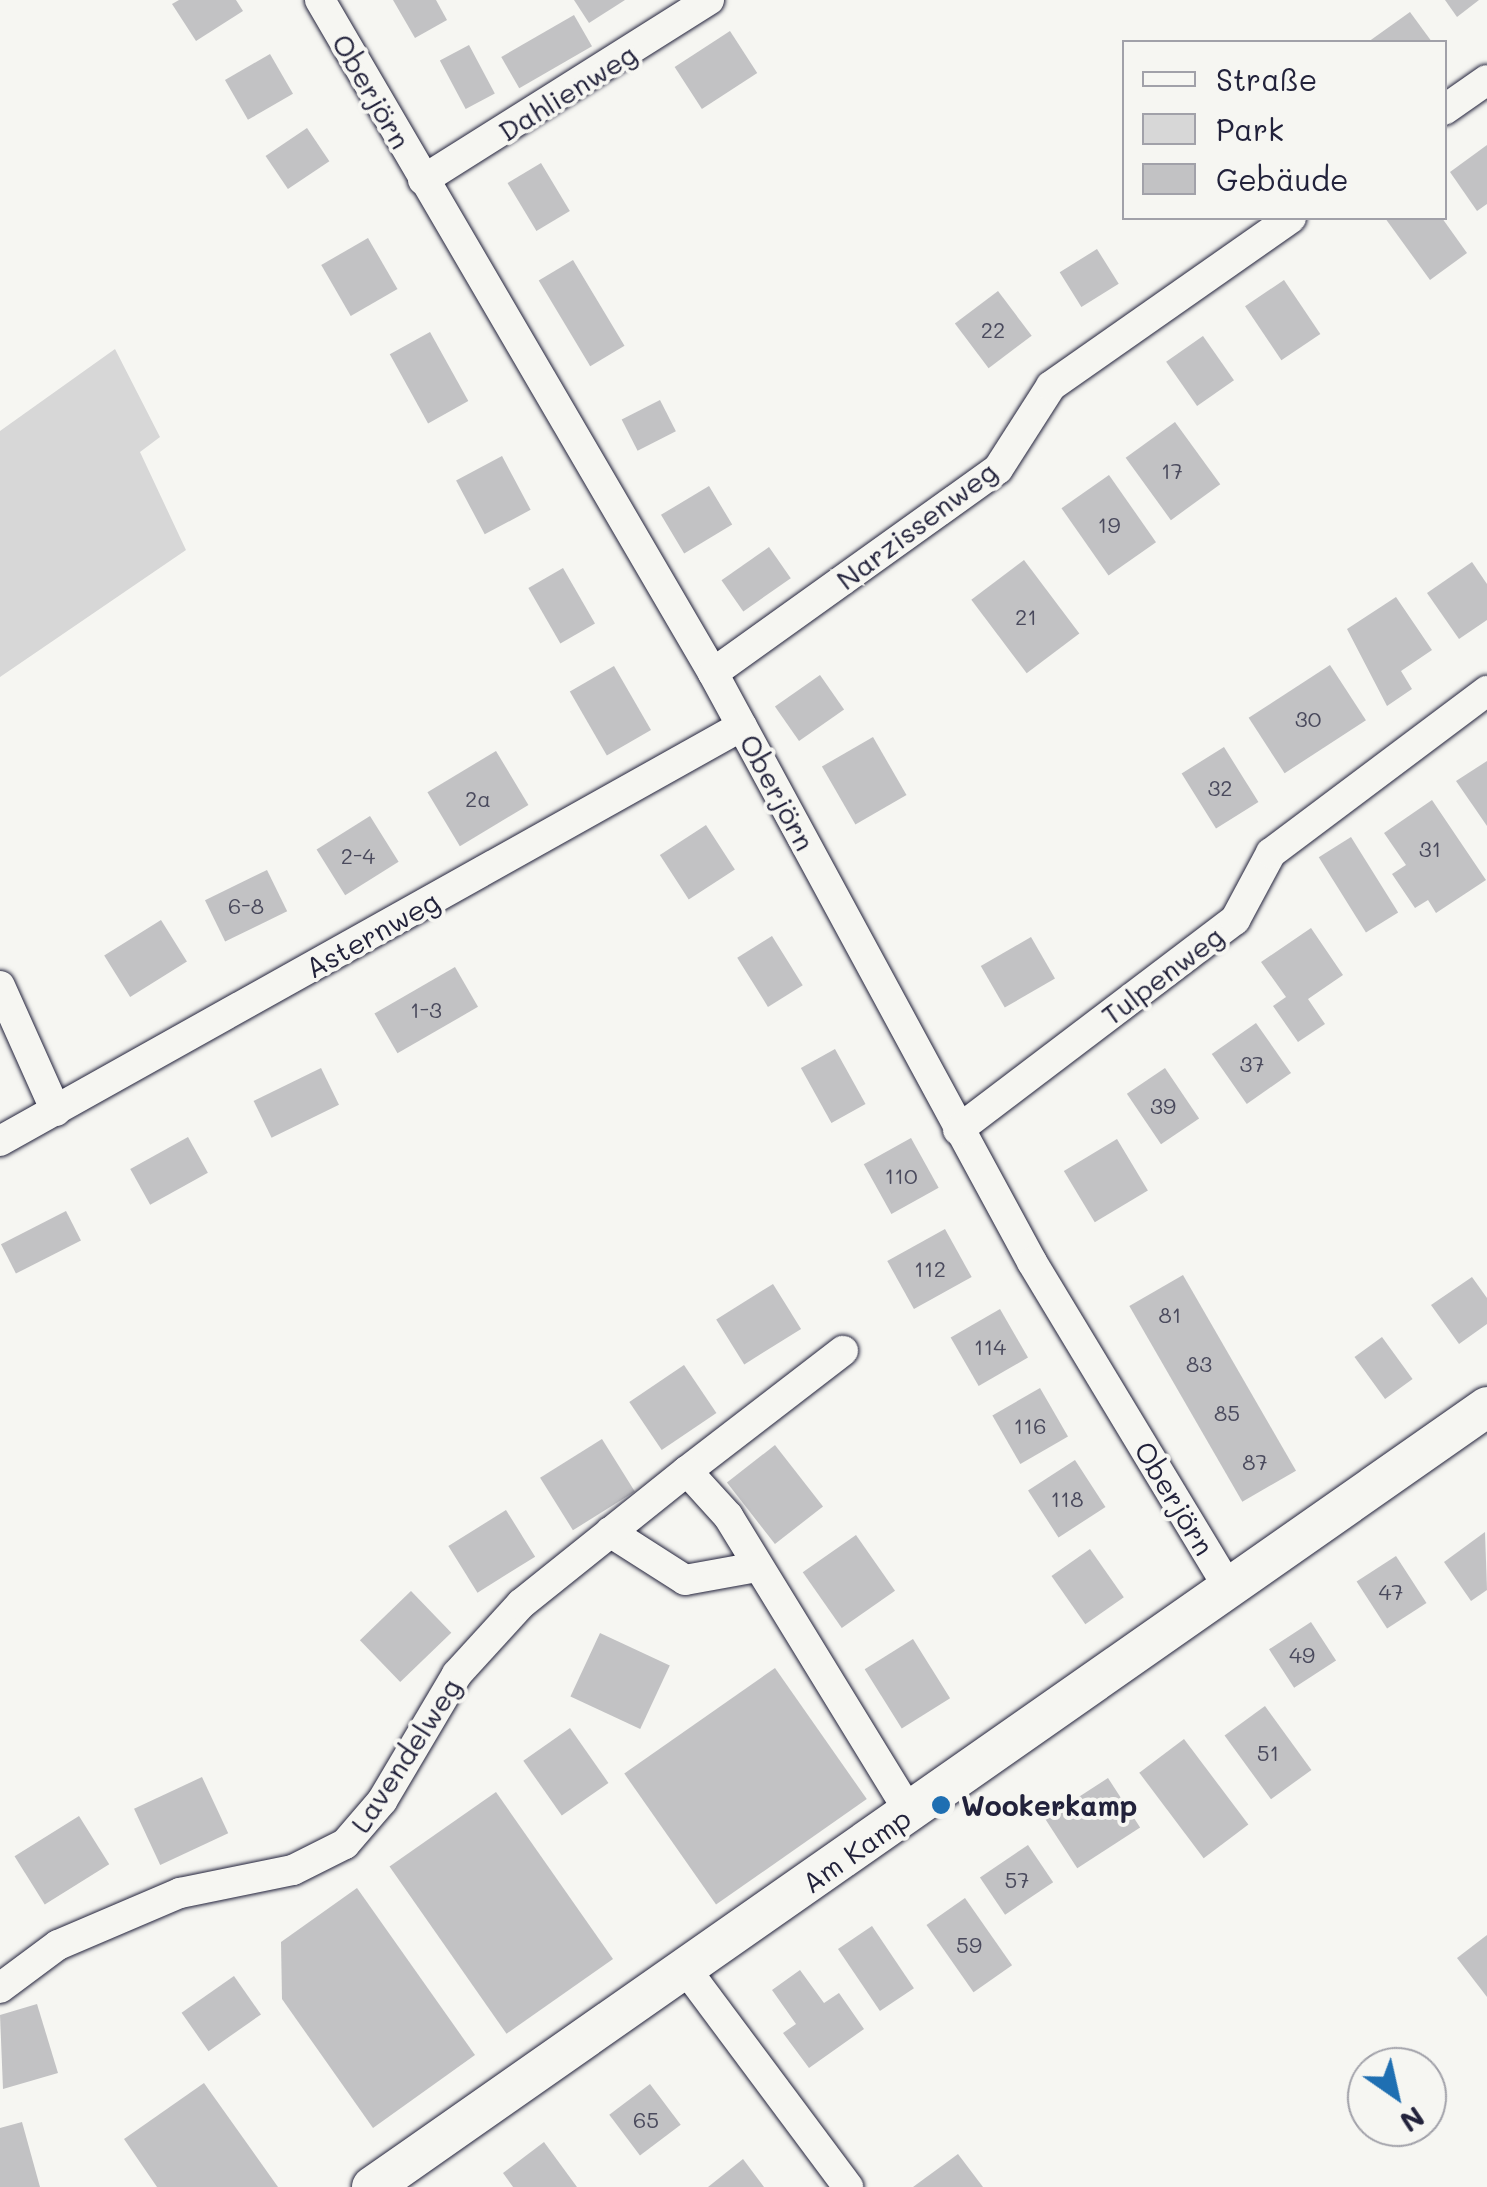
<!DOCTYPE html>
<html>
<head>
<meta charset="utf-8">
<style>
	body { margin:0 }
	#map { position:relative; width:1487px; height:2187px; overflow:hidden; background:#f6f6f2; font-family:Mali,sans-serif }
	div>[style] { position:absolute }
	.green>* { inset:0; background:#d7d7d7 }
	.building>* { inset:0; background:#c2c2c4; transform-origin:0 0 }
	.roads { filter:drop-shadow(0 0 2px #22223b) drop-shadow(0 0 2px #22223b) }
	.minor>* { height:30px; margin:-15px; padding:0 15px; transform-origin:15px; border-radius:15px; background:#f6f6f2 }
	.tertiary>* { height:40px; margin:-20px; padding:0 20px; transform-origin:20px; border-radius:20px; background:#f6f6f2 }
	.dots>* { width:28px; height:28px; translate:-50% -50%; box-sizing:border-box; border:5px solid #f6f6f2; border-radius:50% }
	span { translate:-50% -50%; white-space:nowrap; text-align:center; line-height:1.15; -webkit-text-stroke:8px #f6f6f2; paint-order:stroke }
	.number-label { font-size:22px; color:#4a4a5d }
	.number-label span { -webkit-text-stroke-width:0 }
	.street-label { font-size:28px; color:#22223b }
	.poi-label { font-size:28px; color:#22223b; font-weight:700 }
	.left { translate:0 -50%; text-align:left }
	.legend { position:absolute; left:1122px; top:40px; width:325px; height:180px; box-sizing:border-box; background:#f6f6f2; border:2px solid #a1a1a9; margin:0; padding:12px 18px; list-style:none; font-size:30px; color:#22223b }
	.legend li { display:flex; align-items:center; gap:20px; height:50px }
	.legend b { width:50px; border:2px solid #a1a1a9 }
	.north { position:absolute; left:1347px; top:2047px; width:100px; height:100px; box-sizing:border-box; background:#f6f6f2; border:2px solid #a1a1a9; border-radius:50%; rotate:146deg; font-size:28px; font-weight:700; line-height:40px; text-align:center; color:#22223b }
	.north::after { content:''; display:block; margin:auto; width:35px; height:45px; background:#1f6fb2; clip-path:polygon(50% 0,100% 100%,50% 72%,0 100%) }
</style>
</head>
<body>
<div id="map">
	<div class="green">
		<i style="clip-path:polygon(115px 349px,160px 437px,140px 452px,186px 550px,0 677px,0 431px)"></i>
	</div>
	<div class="building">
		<i style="clip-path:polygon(179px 0,236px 0,243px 11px,196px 41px,172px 4px)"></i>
		<i style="clip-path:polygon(393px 0,436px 0,447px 20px,415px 38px)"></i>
		<i style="clip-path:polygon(574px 0,625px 0,589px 23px)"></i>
		<i style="clip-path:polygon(1445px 0,1479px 0,1457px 17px)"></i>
		<i style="clip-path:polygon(1410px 12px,1432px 42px,1368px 42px)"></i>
		<i style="left:574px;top:15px;width:36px;height:84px;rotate:60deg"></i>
		<i style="left:730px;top:31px;width:50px;height:66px;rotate:57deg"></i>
		<i style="left:469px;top:45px;width:55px;height:33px;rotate:62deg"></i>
		<i style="left:270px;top:54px;width:46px;height:52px;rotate:60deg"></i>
		<i style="left:307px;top:128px;width:40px;height:50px;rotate:56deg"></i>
		<i style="clip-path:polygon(1487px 145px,1487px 204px,1477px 211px,1450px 172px)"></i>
		<i style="left:541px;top:163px;width:56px;height:39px;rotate:59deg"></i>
		<i style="clip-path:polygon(1385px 218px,1442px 218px,1467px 253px,1430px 280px)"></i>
		<i style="left:368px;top:238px;width:59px;height:54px;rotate:60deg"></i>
		<i style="left:1097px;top:249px;width:41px;height:44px;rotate:58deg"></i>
		<i style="left:573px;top:260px;width:100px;height:40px;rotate:59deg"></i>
		<i style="left:1284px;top:280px;width:65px;height:47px;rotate:56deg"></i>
		<i style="left:998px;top:291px;width:56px;height:54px;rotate:53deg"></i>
		<i style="left:430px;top:332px;width:79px;height:46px;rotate:61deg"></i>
		<i style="left:1203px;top:336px;width:54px;height:45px;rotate:55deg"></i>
		<i style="left:660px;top:400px;width:35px;height:43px;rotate:63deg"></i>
		<i style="left:1175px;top:422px;width:77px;height:61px;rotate:54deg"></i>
		<i style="left:502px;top:456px;width:61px;height:52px;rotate:62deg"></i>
		<i style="left:1109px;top:475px;width:82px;height:58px;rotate:55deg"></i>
		<i style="left:709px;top:486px;width:45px;height:56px;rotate:59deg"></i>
		<i style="left:769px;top:547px;width:38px;height:58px;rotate:55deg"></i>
		<i style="left:1024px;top:560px;width:92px;height:66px;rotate:53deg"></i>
		<i style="clip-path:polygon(1472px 562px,1487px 584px,1487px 620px,1459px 639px,1427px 593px)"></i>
		<i style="left:563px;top:568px;width:64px;height:40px;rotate:60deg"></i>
		<i style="clip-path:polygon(1396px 597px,1432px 650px,1401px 671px,1412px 689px,1387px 706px,1347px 629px)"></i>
		<i style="left:1330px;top:665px;width:66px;height:97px;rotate:57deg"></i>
		<i style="left:614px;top:666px;width:74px;height:51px;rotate:60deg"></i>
		<i style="left:820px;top:675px;width:42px;height:55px;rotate:55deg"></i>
		<i style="left:873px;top:737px;width:67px;height:59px;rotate:60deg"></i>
		<i style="left:1224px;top:747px;width:65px;height:50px;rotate:58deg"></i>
		<i style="left:496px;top:751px;width:63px;height:80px;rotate:59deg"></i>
		<i style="clip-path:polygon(1487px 761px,1487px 826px,1456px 781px)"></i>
		<i style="clip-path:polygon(1432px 800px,1486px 880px,1436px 913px,1428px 900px,1415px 908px,1392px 874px,1406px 865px,1384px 833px)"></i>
		<i style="left:370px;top:816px;width:54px;height:63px;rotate:58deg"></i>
		<i style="left:706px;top:825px;width:53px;height:55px;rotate:57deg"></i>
		<i style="left:1351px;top:837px;width:89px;height:38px;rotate:58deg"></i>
		<i style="left:267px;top:870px;width:46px;height:69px;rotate:64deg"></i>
		<i style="left:161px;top:920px;width:49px;height:67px;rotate:58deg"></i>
		<i style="clip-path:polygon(1311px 928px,1343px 975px,1308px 999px,1325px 1024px,1298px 1042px,1273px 1006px,1286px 997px,1261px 962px)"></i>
		<i style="left:772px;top:936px;width:58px;height:41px;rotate:58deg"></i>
		<i style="left:1031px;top:937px;width:48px;height:58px;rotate:60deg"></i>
		<i style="left:455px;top:967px;width:46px;height:93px;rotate:60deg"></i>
		<i style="left:1256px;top:1023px;width:61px;height:54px;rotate:55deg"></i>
		<i style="left:835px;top:1049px;width:63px;height:39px;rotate:61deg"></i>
		<i style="left:321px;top:1068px;width:41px;height:75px;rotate:64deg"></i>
		<i style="left:1165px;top:1068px;width:61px;height:46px;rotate:56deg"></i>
		<i style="left:188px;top:1137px;width:41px;height:66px;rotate:61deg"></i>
		<i style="left:911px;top:1138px;width:57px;height:54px;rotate:61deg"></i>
		<i style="left:1117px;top:1139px;width:60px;height:62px;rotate:59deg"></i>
		<i style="left:66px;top:1211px;width:33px;height:73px;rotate:63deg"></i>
		<i style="left:945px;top:1229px;width:55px;height:66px;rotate:61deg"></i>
		<i style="left:1183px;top:1275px;width:226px;height:62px;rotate:60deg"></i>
		<i style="clip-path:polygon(1472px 1277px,1487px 1298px,1487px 1324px,1459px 1344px,1431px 1305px)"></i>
		<i style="left:773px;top:1284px;width:53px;height:67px;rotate:58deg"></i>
		<i style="left:1000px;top:1309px;width:56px;height:57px;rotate:60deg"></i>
		<i style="left:1382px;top:1337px;width:52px;height:34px;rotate:54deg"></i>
		<i style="left:684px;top:1365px;width:58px;height:66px;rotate:56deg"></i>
		<i style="left:1040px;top:1388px;width:56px;height:55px;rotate:60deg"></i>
		<i style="left:602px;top:1439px;width:62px;height:73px;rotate:58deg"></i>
		<i style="left:775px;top:1445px;width:78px;height:61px;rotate:52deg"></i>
		<i style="left:1075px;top:1460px;width:56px;height:56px;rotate:57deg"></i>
		<i style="left:506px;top:1510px;width:55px;height:68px;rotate:58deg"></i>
		<i style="clip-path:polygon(1485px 1532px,1487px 1590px,1471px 1601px,1444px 1562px)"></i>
		<i style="left:856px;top:1535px;width:68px;height:65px;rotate:55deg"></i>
		<i style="left:1090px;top:1549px;width:59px;height:47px;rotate:55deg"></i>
		<i style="left:1396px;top:1556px;width:56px;height:47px;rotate:57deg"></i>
		<i style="left:411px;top:1591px;width:58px;height:71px;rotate:46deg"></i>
		<i style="left:1311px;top:1622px;width:46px;height:50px;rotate:57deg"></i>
		<i style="left:600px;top:1633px;width:77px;height:70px;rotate:25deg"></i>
		<i style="left:913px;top:1639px;width:70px;height:57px;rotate:58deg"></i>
		<i style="left:775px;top:1668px;width:160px;height:184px;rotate:55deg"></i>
		<i style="left:1265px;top:1706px;width:79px;height:50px;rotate:54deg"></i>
		<i style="left:570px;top:1728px;width:67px;height:57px;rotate:55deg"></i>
		<i style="left:1184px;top:1739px;width:107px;height:56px;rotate:53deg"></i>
		<i style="left:202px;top:1777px;width:62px;height:75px;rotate:65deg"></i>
		<i style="left:1108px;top:1778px;width:59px;height:75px;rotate:57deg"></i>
		<i style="left:496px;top:1792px;width:204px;height:130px;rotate:55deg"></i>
		<i style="left:79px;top:1816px;width:57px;height:76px;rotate:58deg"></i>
		<i style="left:1028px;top:1845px;width:45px;height:58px;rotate:56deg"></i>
		<i style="clip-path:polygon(357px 1888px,475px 2055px,373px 2128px,282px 1999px,281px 1942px)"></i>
		<i style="left:965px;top:1898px;width:82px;height:47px;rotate:55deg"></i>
		<i style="left:872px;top:1926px;width:75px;height:41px;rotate:56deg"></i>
		<i style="clip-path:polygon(1487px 1935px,1487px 1997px,1457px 1958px)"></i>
		<i style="clip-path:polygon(800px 1970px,824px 2003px,839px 1993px,864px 2029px,809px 2068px,783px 2033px,796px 2024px,772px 1990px)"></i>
		<i style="left:234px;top:1976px;width:47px;height:64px;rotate:55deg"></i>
		<i style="clip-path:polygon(37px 2004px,58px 2073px,3px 2089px,0 2015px)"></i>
		<i style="clip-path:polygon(204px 2083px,278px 2187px,157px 2187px,124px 2139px)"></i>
		<i style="left:650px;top:2084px;width:51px;height:51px;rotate:53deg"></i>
		<i style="clip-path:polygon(22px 2122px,40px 2187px,0 2187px,0 2128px)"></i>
		<i style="clip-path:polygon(544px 2142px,577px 2187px,513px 2187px,503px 2173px)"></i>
		<i style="clip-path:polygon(958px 2154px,983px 2187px,913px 2187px)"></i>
		<i style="clip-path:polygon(743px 2159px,764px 2187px,708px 2187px)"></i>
	</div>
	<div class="roads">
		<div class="minor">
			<i style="left:320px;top:0;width:779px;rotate:59.72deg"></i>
			<i style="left:713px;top:673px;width:670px;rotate:61.56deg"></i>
			<i style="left:1032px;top:1262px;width:381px;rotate:58.9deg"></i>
			<i style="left:1444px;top:110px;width:52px;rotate:-34.9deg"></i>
			<i style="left:423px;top:180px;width:338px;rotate:-32.2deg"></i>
			<i style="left:713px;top:673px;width:350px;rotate:-35.6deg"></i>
			<i style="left:998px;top:469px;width:98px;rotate:-57.4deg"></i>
			<i style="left:1051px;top:386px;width:293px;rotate:-35deg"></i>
			<i style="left:0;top:986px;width:137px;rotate:65.9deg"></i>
			<i style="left:958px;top:1130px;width:348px;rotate:-37.2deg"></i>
			<i style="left:1235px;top:920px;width:76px;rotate:-61.8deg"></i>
			<i style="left:1271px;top:853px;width:270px;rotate:-36.9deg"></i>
			<i style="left:0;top:1141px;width:850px;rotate:-29.22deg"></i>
			<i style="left:687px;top:1471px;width:197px;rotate:-37.6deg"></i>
			<i style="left:610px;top:1532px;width:89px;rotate:32.6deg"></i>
			<i style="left:685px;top:1580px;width:73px;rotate:-10.2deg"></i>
			<i style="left:685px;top:1968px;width:273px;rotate:53.3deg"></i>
			<i style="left:0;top:1988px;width:72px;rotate:-36.6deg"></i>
			<i style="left:58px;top:1945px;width:133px;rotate:-23.1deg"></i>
			<i style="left:180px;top:1893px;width:115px;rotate:-11.5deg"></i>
			<i style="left:293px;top:1870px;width:58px;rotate:-26.6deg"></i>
			<i style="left:345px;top:1844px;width:57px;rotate:-49.3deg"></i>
			<i style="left:382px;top:1801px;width:147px;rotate:-59.4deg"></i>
			<i style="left:457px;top:1674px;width:95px;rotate:-47.6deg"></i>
			<i style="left:521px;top:1604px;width:213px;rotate:-38.7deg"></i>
			<i style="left:687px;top:1471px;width:61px;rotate:47.7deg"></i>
			<i style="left:728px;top:1516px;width:348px;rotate:58.5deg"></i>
		</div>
		<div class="tertiary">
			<i style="left:372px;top:2187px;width:1361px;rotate:-34.97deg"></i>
		</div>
	</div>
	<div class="dots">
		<i style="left:941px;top:1805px;background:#1f6fb2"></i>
	</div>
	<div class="number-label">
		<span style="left:993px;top:330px">22</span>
		<span style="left:1172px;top:471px">17</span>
		<span style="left:1109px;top:525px">19</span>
		<span style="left:1026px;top:617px">21</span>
		<span style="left:1308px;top:719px">30</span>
		<span style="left:1220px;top:788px">32</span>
		<span style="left:478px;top:799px">2a</span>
		<span style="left:1430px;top:849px">31</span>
		<span style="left:358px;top:856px">2-4</span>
		<span style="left:246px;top:906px">6-8</span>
		<span style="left:426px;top:1010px">1-3</span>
		<span style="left:1252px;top:1064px">37</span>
		<span style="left:1163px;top:1106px">39</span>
		<span style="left:901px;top:1176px">110</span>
		<span style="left:930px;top:1269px">112</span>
		<span style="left:1170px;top:1315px">81</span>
		<span style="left:990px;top:1347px">114</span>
		<span style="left:1199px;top:1364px">83</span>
		<span style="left:1227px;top:1413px">85</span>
		<span style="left:1030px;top:1426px">116</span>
		<span style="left:1255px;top:1462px">87</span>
		<span style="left:1067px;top:1499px">118</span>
		<span style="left:1391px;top:1592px">47</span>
		<span style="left:1302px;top:1655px">49</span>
		<span style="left:1268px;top:1753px">51</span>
		<span style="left:1017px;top:1880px">57</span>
		<span style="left:969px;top:1945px">59</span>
		<span style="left:646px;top:2120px">65</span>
	</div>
	<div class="street-label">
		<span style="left:372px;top:91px;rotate:60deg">Oberjörn</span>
		<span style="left:567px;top:92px;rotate:-32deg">Dahlienweg</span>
		<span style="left:916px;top:525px;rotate:-37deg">Narzissenweg</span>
		<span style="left:778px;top:792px;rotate:62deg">Oberjörn</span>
		<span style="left:372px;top:934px;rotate:-29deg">Asternweg</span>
		<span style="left:1162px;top:975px;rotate:-37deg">Tulpenweg</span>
		<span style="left:1175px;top:1498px;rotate:59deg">Oberjörn</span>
		<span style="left:405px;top:1755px;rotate:-57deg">Lavendelweg</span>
		<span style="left:856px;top:1850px;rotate:-35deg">Am Kamp</span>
	</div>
	<div class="poi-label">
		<span class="left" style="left:961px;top:1805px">Wookerkamp</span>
	</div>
	<ul class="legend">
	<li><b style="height:12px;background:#f6f6f2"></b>Straße</li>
	<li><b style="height:28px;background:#d7d7d7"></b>Park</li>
	<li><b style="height:28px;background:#c2c2c4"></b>Gebäude</li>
	</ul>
	<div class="north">N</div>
</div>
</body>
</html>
